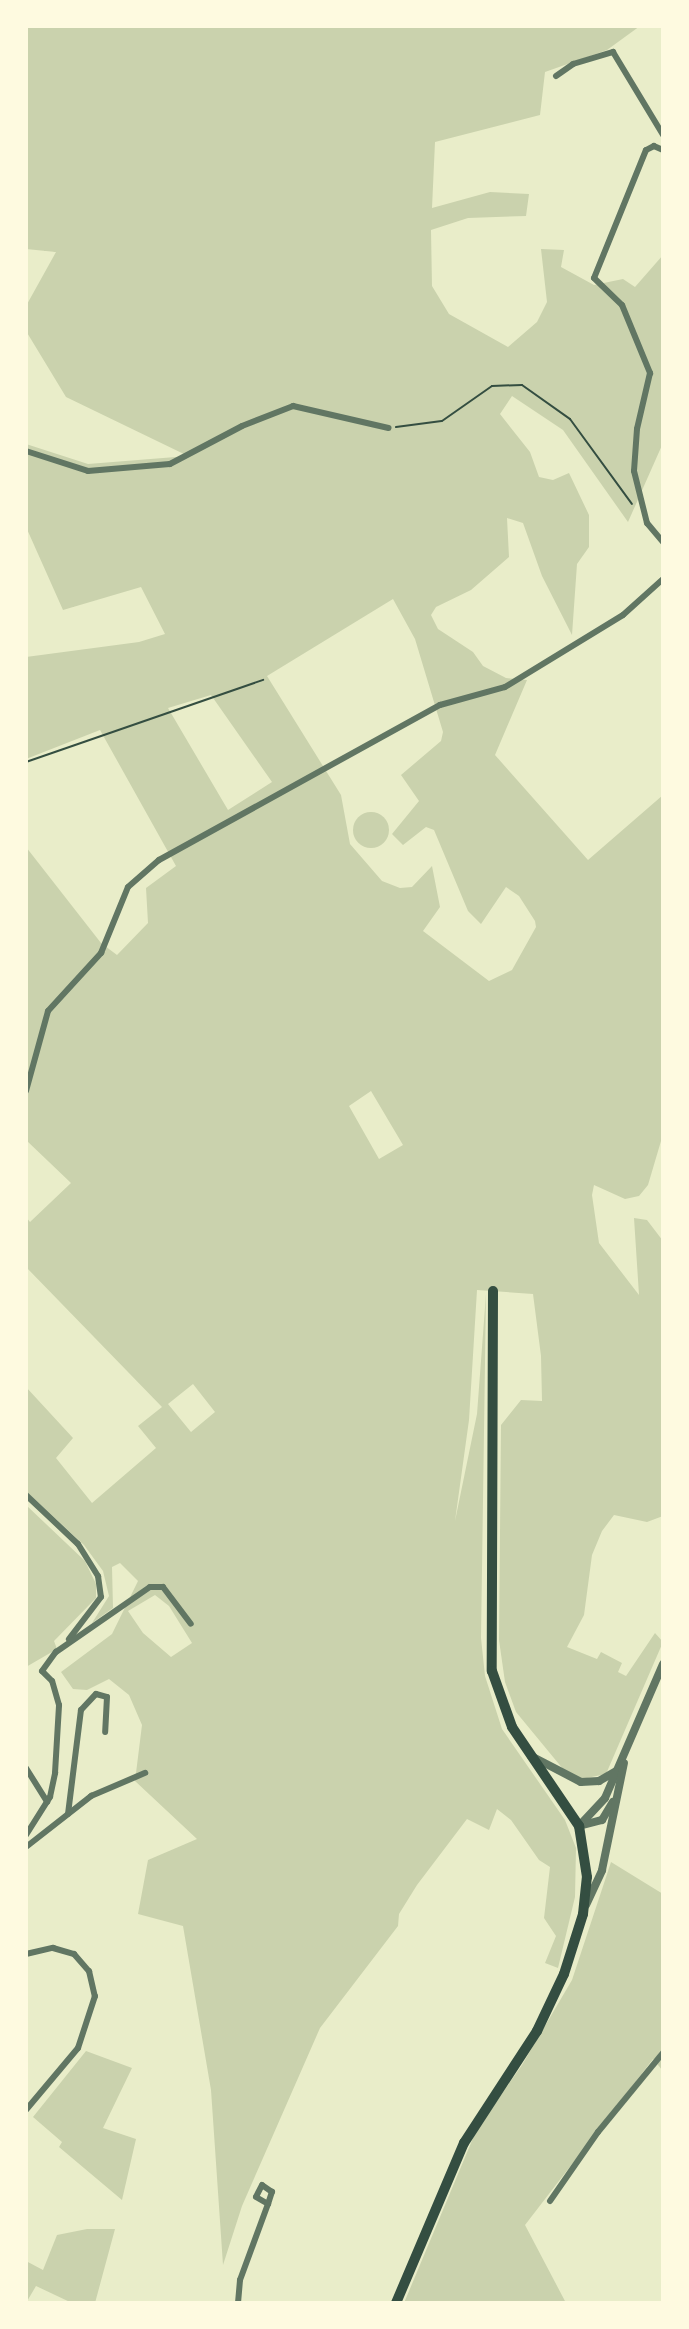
<!DOCTYPE html>
<html>
<head>
<meta charset="utf-8">
<style>
	body { margin:0 }
	#map { position:relative; width:689px; height:2329px; overflow:hidden; background:#e9edc9; font-family:Mulish,sans-serif }
	div>[style] { position:absolute }
	.green>* { inset:0; background:#cad2ad }
	.round { border-radius:50% }
	.path>* { height:2px; margin:-1px; padding:0 1px; transform-origin:1px; border-radius:1px; background:#344e41 }
	.minor>* { height:6px; margin:-3px; padding:0 3px; transform-origin:3px; border-radius:3px; background:#617663 }
	.tertiary>* { height:8px; margin:-4px; padding:0 4px; transform-origin:4px; border-radius:4px; background:#617663 }
	.primary>* { height:10px; margin:-5px; padding:0 5px; transform-origin:5px; border-radius:5px; background:#344e41 }
	.trunk>* { height:10px; margin:-5px; padding:0 5px; transform-origin:5px; border-radius:5px; background:#344e41 }
	span { translate:-50% -50%; white-space:nowrap; text-align:center; line-height:1.15; -webkit-text-stroke:6px #fefae0; paint-order:stroke }
	.frame { position:absolute; inset:0; border:28px solid #fefae0; pointer-events:none }
</style>
</head>
<body>
<div id="map">
	<div class="green">
		<i style="clip-path:polygon(evenodd,26px 26px,640px 26px,607px 50px,545px 72px,540px 115px,435px 142px,432px 208px,490px 192px,529px 194px,526px 216px,468px 218px,431px 230px,432px 286px,449px 314px,508px 347px,537px 322px,547px 302px,541px 249px,564px 250px,561px 267px,594px 285px,623px 279px,635px 287px,663px 255px,663px 443px,628px 522px,563px 430px,512px 396px,500px 414px,530px 452px,539px 477px,553px 480px,569px 473px,589px 515px,589px 547px,577px 564px,572px 635px,542px 576px,523px 523px,507px 518px,509px 557px,471px 590px,436px 607px,431px 615px,438px 629px,473px 652px,483px 666px,506px 678px,527px 680px,495px 755px,588px 860px,663px 795px,661px 1141px,648px 1185px,639px 1196px,625px 1199px,594px 1185px,592px 1195px,599px 1243px,639px 1295px,634px 1218px,647px 1220px,663px 1241px,663px 1516px,647px 1522px,614px 1515px,602px 1531px,592px 1555px,584px 1615px,567px 1647px,597px 1659px,601px 1652px,622px 1663px,618px 1672px,626px 1676px,655px 1633px,663px 1642px,606px 1774px,582px 1779px,563px 1769px,516px 1712px,505px 1682px,499px 1640px,501px 1425px,521px 1400px,542px 1401px,541px 1356px,533px 1294px,477px 1290px,469px 1420px,455px 1521px,477px 1414px,486px 1294px,481px 1638px,485px 1676px,502px 1729px,565px 1820px,576px 1848px,575px 1897px,558px 1968px,545px 1963px,556px 1936px,544px 1918px,550px 1867px,539px 1860px,511px 1820px,497px 1809px,489px 1830px,467px 1819px,417px 1885px,399px 1914px,398px 1926px,320px 2028px,242px 2206px,223px 2265px,211px 2090px,183px 1926px,138px 1914px,148px 1860px,197px 1839px,135px 1781px,142px 1725px,129px 1695px,109px 1679px,87px 1690px,73px 1689px,61px 1672px,112px 1634px,138px 1581px,120px 1563px,112px 1567px,113px 1608px,92px 1623px,109px 1596px,103px 1571px,84px 1545px,26px 1491px,26px 1387px,73px 1438px,56px 1458px,92px 1503px,156px 1448px,138px 1426px,162px 1407px,26px 1267px,26px 1217px,30px 1222px,71px 1183px,26px 1140px,26px 847px,101px 943px,117px 955px,148px 923px,146px 888px,176px 866px,100px 730px,26px 759px,26px 657px,139px 642px,165px 634px,141px 587px,63px 610px,26px 527px,26px 444px,88px 464px,188px 456px,66px 397px,26px 331px,26px 306px,56px 252px,26px 249px,26px 26px,393px 599px,415px 639px,443px 732px,441px 741px,401px 775px,419px 801px,392px 834px,403px 845px,426px 827px,434px 830px,468px 911px,481px 924px,506px 887px,519px 896px,535px 921px,536px 927px,512px 970px,489px 981px,423px 931px,440px 907px,432px 866px,412px 887px,400px 888px,382px 881px,350px 844px,341px 795px,267px 676px,393px 599px,26px 26px,211px 695px,272px 782px,228px 810px,168px 708px,211px 695px,26px 26px,371px 1091px,403px 1145px,379px 1159px,349px 1106px,371px 1091px,26px 26px,193px 1384px,215px 1412px,191px 1432px,168px 1404px,193px 1384px,26px 26px,155px 1595px,169px 1606px,192px 1643px,171px 1657px,143px 1633px,128px 1611px,155px 1595px)"></i>
		<i class="round" style="left:353px;top:812px;width:36px;height:36px"></i>
		<i style="clip-path:polygon(26px 1505px,85px 1561px,96px 1584px,96px 1598px,54px 1641px,57px 1649px,26px 1667px)"></i>
		<i style="clip-path:polygon(611px 1862px,663px 1894px,663px 2071px,653px 2059px,525px 2225px,566px 2303px,404px 2303px,476px 2131px,522px 2065px,572px 1980px)"></i>
		<i style="clip-path:polygon(86px 2051px,132px 2068px,103px 2128px,136px 2139px,122px 2200px,59px 2147px,62px 2142px,33px 2117px)"></i>
		<i style="clip-path:polygon(87px 2229px,115px 2229px,95px 2303px,72px 2303px,36px 2286px,26px 2303px,26px 2261px,43px 2270px,57px 2235px)"></i>
	</div>
	<div class="path">
		<i style="left:396px;top:427px;width:46px;rotate:-7.4deg"></i>
		<i style="left:442px;top:421px;width:61px;rotate:-35deg"></i>
		<i style="left:492px;top:386px;width:30px;rotate:-2deg"></i>
		<i style="left:522px;top:385px;width:59px;rotate:35.3deg"></i>
		<i style="left:570px;top:419px;width:105px;rotate:53.9deg"></i>
		<i style="left:26px;top:762px;width:251px;rotate:-19.1deg"></i>
	</div>
	<div class="minor">
		<i style="left:556px;top:76px;width:21px;rotate:-35deg"></i>
		<i style="left:573px;top:64px;width:42px;rotate:-16.7deg"></i>
		<i style="left:613px;top:52px;width:97px;rotate:58.9deg"></i>
		<i style="left:663px;top:150px;width:10px;rotate:-156deg"></i>
		<i style="left:654px;top:146px;width:9px;rotate:153deg"></i>
		<i style="left:646px;top:150px;width:138px;rotate:112.1deg"></i>
		<i style="left:594px;top:278px;width:39px;rotate:44deg"></i>
		<i style="left:622px;top:305px;width:74px;rotate:67.6deg"></i>
		<i style="left:650px;top:373px;width:57px;rotate:103.1deg"></i>
		<i style="left:637px;top:429px;width:42px;rotate:94.1deg"></i>
		<i style="left:634px;top:471px;width:54px;rotate:76deg"></i>
		<i style="left:647px;top:523px;width:25px;rotate:50deg"></i>
		<i style="left:26px;top:451px;width:65px;rotate:17.9deg"></i>
		<i style="left:88px;top:471px;width:82px;rotate:-4.9deg"></i>
		<i style="left:170px;top:464px;width:81px;rotate:-27.8deg"></i>
		<i style="left:242px;top:426px;width:55px;rotate:-21.4deg"></i>
		<i style="left:293px;top:406px;width:98px;rotate:13deg"></i>
		<i style="left:26px;top:1091px;width:83px;rotate:-74.6deg"></i>
		<i style="left:48px;top:1011px;width:79px;rotate:-47.6deg"></i>
		<i style="left:101px;top:953px;width:71px;rotate:-67.8deg"></i>
		<i style="left:128px;top:887px;width:41px;rotate:-41.1deg"></i>
		<i style="left:159px;top:860px;width:321px;rotate:-28.9deg"></i>
		<i style="left:440px;top:705px;width:67px;rotate:-15.5deg"></i>
		<i style="left:505px;top:687px;width:138px;rotate:-31.4deg"></i>
		<i style="left:623px;top:615px;width:54px;rotate:-42deg"></i>
		<i style="left:26px;top:1495px;width:71px;rotate:43.3deg"></i>
		<i style="left:78px;top:1544px;width:38px;rotate:58deg"></i>
		<i style="left:98px;top:1576px;width:21px;rotate:82deg"></i>
		<i style="left:101px;top:1597px;width:53px;rotate:127.3deg"></i>
		<i style="left:26px;top:1768px;width:40px;rotate:58deg"></i>
		<i style="left:68px;top:1814px;width:105px;rotate:-82.9deg"></i>
		<i style="left:81px;top:1710px;width:22px;rotate:-47deg"></i>
		<i style="left:96px;top:1694px;width:11px;rotate:15deg"></i>
		<i style="left:107px;top:1697px;width:35px;rotate:93deg"></i>
		<i style="left:26px;top:1835px;width:45px;rotate:-57.7deg"></i>
		<i style="left:50px;top:1797px;width:25px;rotate:-78deg"></i>
		<i style="left:55px;top:1773px;width:68px;rotate:-86.6deg"></i>
		<i style="left:59px;top:1705px;width:25px;rotate:-106deg"></i>
		<i style="left:52px;top:1681px;width:14px;rotate:-135deg"></i>
		<i style="left:42px;top:1671px;width:24px;rotate:-54deg"></i>
		<i style="left:56px;top:1652px;width:114px;rotate:-34.7deg"></i>
		<i style="left:150px;top:1587px;width:13px"></i>
		<i style="left:163px;top:1587px;width:46px;rotate:52.9deg"></i>
		<i style="left:26px;top:1847px;width:83px;rotate:-38.1deg"></i>
		<i style="left:91px;top:1796px;width:59px;rotate:-23.1deg"></i>
		<i style="left:26px;top:1954px;width:28px;rotate:-13deg"></i>
		<i style="left:53px;top:1948px;width:22px;rotate:16deg"></i>
		<i style="left:74px;top:1954px;width:23px;rotate:49deg"></i>
		<i style="left:89px;top:1971px;width:26px;rotate:77deg"></i>
		<i style="left:95px;top:1996px;width:55px;rotate:108.1deg"></i>
		<i style="left:78px;top:2048px;width:81px;rotate:130deg"></i>
		<i style="left:550px;top:2201px;width:84px;rotate:-55.2deg"></i>
		<i style="left:598px;top:2132px;width:102px;rotate:-50.6deg"></i>
		<i style="left:238px;top:2303px;width:23px;rotate:-85deg"></i>
		<i style="left:240px;top:2280px;width:81px;rotate:-69.8deg"></i>
		<i style="left:268px;top:2204px;width:13px;rotate:-72deg"></i>
		<i style="left:272px;top:2192px;width:12px;rotate:-145deg"></i>
		<i style="left:262px;top:2185px;width:13px;rotate:117deg"></i>
		<i style="left:256px;top:2197px;width:14px;rotate:30deg"></i>
	</div>
	<div class="tertiary">
		<i style="left:531px;top:1756px;width:56px;rotate:27.5deg"></i>
		<i style="left:581px;top:1782px;width:18px;rotate:-3deg"></i>
		<i style="left:599px;top:1781px;width:20px;rotate:-30deg"></i>
		<i style="left:579px;top:1826px;width:38px;rotate:-47deg"></i>
		<i style="left:605px;top:1798px;width:146px;rotate:-66.6deg"></i>
		<i style="left:579px;top:1826px;width:24px;rotate:-15deg"></i>
		<i style="left:602px;top:1820px;width:21px;rotate:-59deg"></i>
		<i style="left:586px;top:1905px;width:38px;rotate:-65deg"></i>
		<i style="left:602px;top:1870px;width:109px;rotate:-78.4deg"></i>
	</div>
	<div class="primary">
		<i style="left:396px;top:2303px;width:174px;rotate:-67deg"></i>
		<i style="left:464px;top:2143px;width:134px;rotate:-56.9deg"></i>
		<i style="left:537px;top:2031px;width:63px;rotate:-64.7deg"></i>
		<i style="left:564px;top:1974px;width:63px;rotate:-72.4deg"></i>
		<i style="left:583px;top:1914px;width:37px;rotate:-84deg"></i>
		<i style="left:587px;top:1877px;width:52px;rotate:-98.9deg"></i>
	</div>
	<div class="trunk">
		<i style="left:493px;top:1291px;width:380px;rotate:90.2deg"></i>
		<i style="left:492px;top:1671px;width:59px;rotate:70.3deg"></i>
		<i style="left:512px;top:1727px;width:120px;rotate:55.9deg"></i>
	</div>
	<div class="frame"></div>
</div>
</body>
</html>
